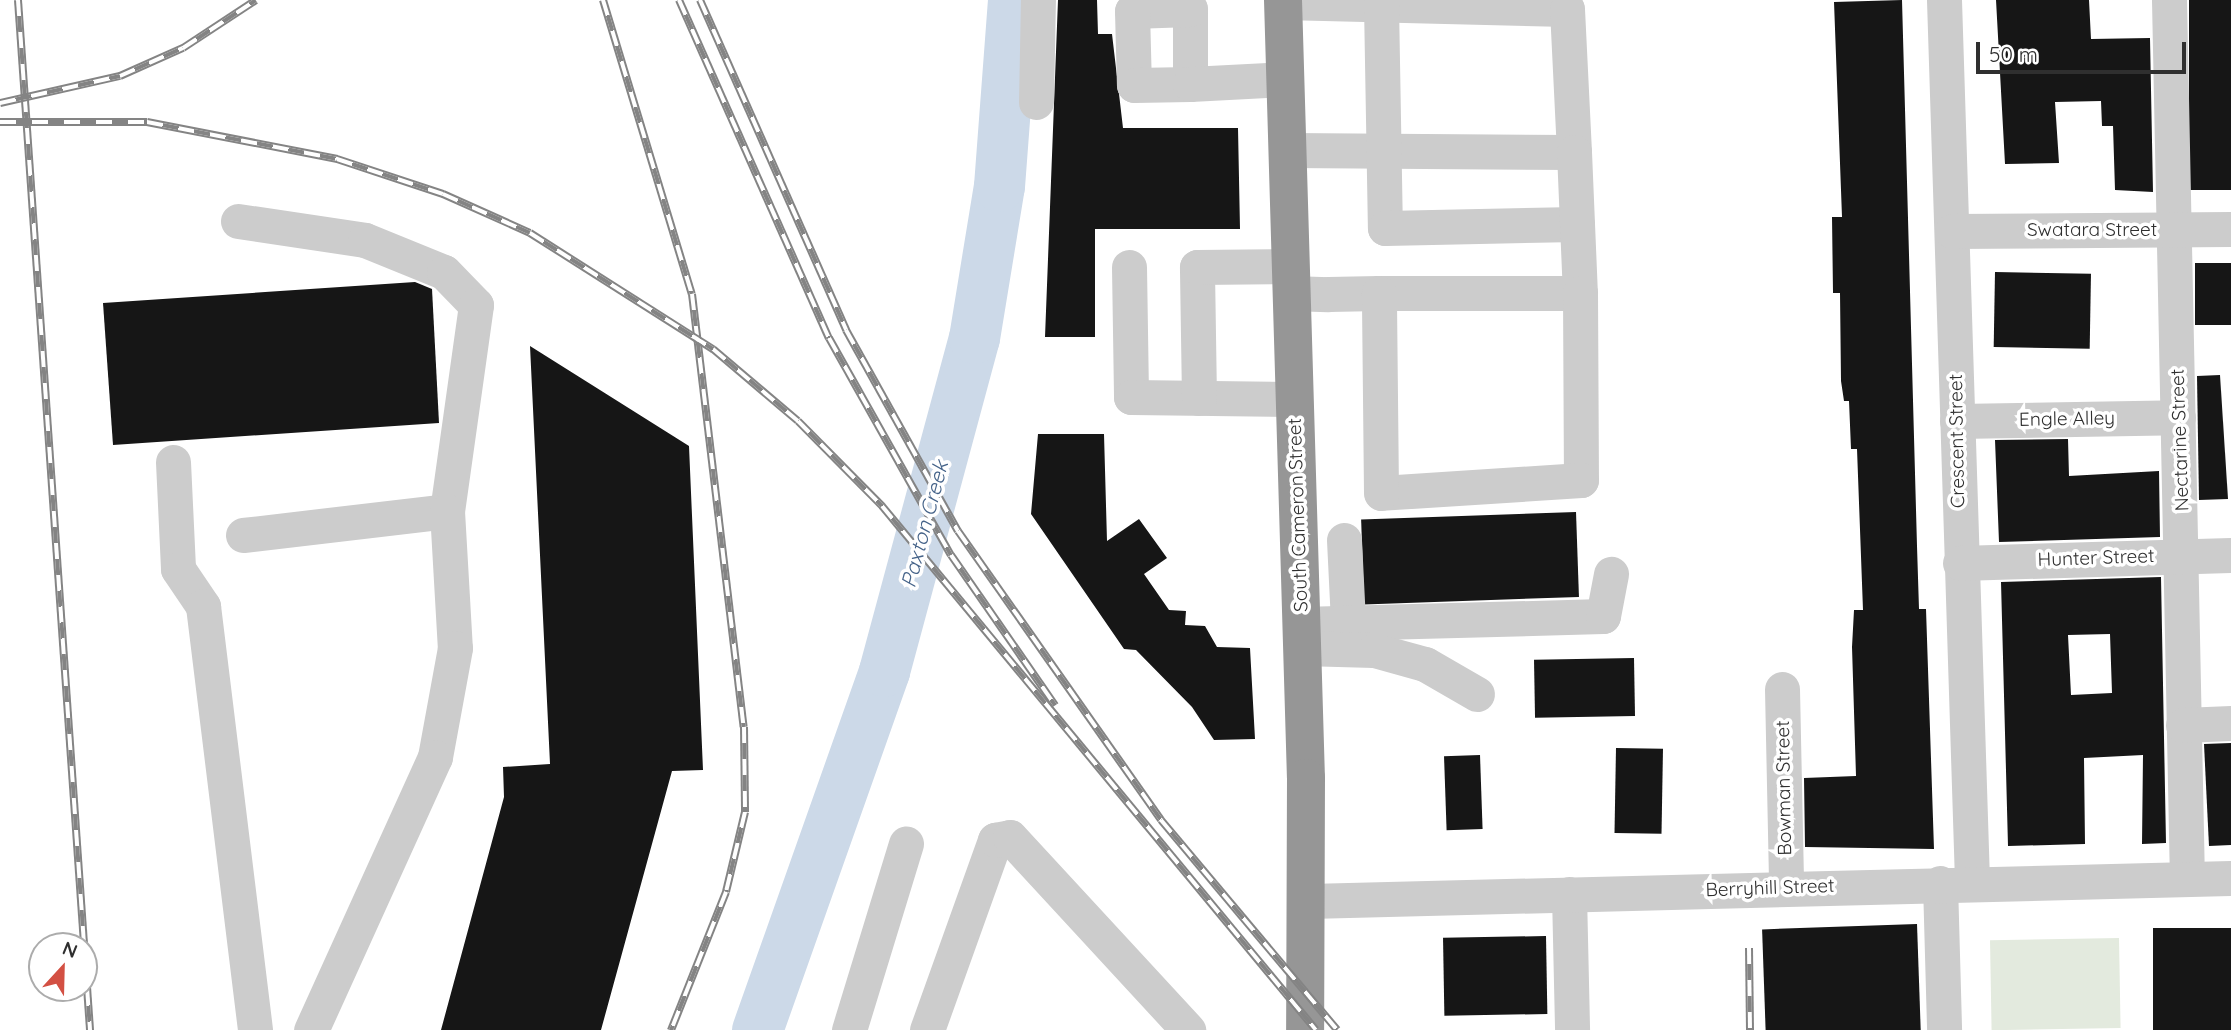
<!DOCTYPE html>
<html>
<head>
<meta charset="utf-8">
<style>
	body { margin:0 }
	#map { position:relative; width:2231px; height:1030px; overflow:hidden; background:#fff; font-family:Quicksand,sans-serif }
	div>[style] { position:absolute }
	.green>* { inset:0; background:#e3eade; transform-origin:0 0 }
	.river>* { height:51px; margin:-25.5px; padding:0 25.5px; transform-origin:25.5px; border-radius:25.5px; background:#ccd9e8 }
	.building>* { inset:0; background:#161616; transform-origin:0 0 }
	.minor>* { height:35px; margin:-17.5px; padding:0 17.5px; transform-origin:17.5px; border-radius:17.5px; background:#ccc }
	.highway>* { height:38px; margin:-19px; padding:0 19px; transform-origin:19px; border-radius:19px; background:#969696 }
	.rail>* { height:8px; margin-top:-4px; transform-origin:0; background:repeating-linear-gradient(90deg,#fff 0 16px,#848484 0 32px); box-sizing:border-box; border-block:2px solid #848484 }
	span { translate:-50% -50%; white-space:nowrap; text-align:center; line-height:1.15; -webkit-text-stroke:7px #fff; paint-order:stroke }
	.street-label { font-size:19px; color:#2f2f2f }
	.water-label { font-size:21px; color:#456389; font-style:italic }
	.north { position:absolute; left:28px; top:932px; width:70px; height:70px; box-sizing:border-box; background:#fff; border:2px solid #acacac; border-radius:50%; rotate:22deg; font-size:19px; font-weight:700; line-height:28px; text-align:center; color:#2f2f2f }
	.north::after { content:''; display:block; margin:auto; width:24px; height:32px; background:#d35043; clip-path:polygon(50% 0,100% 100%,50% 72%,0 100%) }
	.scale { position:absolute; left:1976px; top:42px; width:210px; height:32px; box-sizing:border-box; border:4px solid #2f2f2f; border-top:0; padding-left:9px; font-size:21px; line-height:24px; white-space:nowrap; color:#2f2f2f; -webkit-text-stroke:5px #fff; paint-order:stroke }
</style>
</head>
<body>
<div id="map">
	<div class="green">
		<i style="left:2119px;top:938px;width:90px;height:129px;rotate:89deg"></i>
	</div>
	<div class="river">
		<i style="left:757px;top:1030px;width:381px;rotate:-70.5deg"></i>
		<i style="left:884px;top:671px;width:345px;rotate:-74.9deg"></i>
		<i style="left:974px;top:338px;width:154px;rotate:-80.7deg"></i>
		<i style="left:999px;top:186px;width:187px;rotate:-85.7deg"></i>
	</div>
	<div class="building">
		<i style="clip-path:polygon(1058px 0,1097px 0,1098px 34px,1112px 34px,1123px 128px,1238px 128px,1240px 229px,1095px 229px,1095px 337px,1045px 337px)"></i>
		<i style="clip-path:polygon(1902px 0,1917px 546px,1919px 609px,1926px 609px,1934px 849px,1805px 847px,1804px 778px,1856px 776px,1852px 647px,1854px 610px,1863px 610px,1857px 449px,1851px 449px,1849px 401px,1844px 401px,1841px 381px,1840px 293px,1833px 293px,1832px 217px,1842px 217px,1834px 2px)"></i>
		<i style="clip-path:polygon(1996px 0,2089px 0,2091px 39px,2150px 38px,2153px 192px,2115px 190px,2113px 126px,2102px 126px,2101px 101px,2055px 102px,2059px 163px,2005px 164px)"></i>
		<i style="left:2189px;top:0;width:42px;height:190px"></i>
		<i style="left:2231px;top:263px;width:62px;height:36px;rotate:90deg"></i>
		<i style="left:1995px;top:272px;width:96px;height:75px;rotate:1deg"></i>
		<i style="clip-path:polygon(415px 282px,432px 289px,439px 423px,113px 445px,103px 303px)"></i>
		<i style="clip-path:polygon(530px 346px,689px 446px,703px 770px,672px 771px,601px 1030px,441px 1030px,504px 797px,503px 767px,550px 764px)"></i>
		<i style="clip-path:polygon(2220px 375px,2228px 499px,2199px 500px,2197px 376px)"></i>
		<i style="clip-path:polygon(1038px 434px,1104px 434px,1107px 541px,1139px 519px,1167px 558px,1144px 574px,1169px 610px,1186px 611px,1185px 625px,1205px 626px,1217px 647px,1250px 648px,1255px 739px,1214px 740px,1192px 707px,1136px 650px,1124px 649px,1031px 514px)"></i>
		<i style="clip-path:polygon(2068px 439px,2069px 476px,2159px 471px,2160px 537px,1999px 542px,1995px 440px)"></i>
		<i style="left:1576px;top:512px;width:85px;height:215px;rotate:88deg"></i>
		<i style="clip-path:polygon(evenodd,2161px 577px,2166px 843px,2142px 844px,2143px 755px,2084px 758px,2085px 844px,2008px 846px,2001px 582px,2161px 577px,2110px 634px,2112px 693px,2071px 695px,2068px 635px,2110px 634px)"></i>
		<i style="left:1634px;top:658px;width:58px;height:100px;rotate:89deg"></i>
		<i style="clip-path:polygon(2231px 743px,2231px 845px,2209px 846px,2204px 744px)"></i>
		<i style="left:1616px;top:748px;width:47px;height:85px;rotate:1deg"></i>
		<i style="left:1480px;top:755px;width:74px;height:36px;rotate:88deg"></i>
		<i style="left:1917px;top:924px;width:106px;height:155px;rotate:88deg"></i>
		<i style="left:2231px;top:928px;width:102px;height:78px;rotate:90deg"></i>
		<i style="left:1546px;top:936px;width:78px;height:103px;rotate:89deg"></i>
	</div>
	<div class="minor">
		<i style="left:1944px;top:0;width:883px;rotate:88.18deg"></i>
		<i style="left:2169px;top:0;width:879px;rotate:88.83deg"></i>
		<i style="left:1283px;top:2px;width:284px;rotate:1.4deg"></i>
		<i style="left:1567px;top:9px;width:143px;rotate:87.2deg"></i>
		<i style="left:1574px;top:152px;width:286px;rotate:-179.6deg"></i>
		<i style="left:1381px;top:4px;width:224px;rotate:89deg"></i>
		<i style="left:1385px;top:228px;width:192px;rotate:-1.2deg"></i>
		<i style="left:1190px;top:84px;width:75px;rotate:-90deg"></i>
		<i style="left:1190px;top:9px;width:58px;rotate:178deg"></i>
		<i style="left:1132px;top:11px;width:74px;rotate:88.5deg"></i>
		<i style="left:1134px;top:85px;width:56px;rotate:-1deg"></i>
		<i style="left:1190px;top:84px;width:96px;rotate:-3deg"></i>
		<i style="left:1036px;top:102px;width:102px;rotate:-88.9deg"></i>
		<i style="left:1574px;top:152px;width:141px;rotate:87.6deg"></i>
		<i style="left:238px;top:221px;width:128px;rotate:8.5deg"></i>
		<i style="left:365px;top:240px;width:85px;rotate:22.1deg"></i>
		<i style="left:444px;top:272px;width:46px;rotate:45.9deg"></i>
		<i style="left:476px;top:305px;width:208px;rotate:98deg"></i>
		<i style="left:1952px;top:231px;width:279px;rotate:-0.4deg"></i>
		<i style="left:1129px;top:267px;width:130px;rotate:89.1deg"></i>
		<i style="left:1131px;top:397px;width:164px;rotate:0.7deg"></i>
		<i style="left:1290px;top:293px;width:38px;rotate:2deg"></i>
		<i style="left:1328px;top:294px;width:51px;rotate:-1.1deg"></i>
		<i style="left:1379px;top:293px;width:201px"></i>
		<i style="left:1580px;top:293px;width:187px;rotate:89.7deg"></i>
		<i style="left:1581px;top:480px;width:200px;rotate:176.3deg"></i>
		<i style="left:1381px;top:493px;width:200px;rotate:-90.6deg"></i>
		<i style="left:1199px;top:398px;width:131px;rotate:-90.9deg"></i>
		<i style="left:1197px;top:267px;width:92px;rotate:-0.6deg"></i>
		<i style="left:1957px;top:421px;width:221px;rotate:-1deg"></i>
		<i style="left:173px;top:462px;width:107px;rotate:87.3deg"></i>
		<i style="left:178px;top:569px;width:45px;rotate:56deg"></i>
		<i style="left:203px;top:606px;width:427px;rotate:83deg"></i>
		<i style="left:243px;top:535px;width:205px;rotate:-6.7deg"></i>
		<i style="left:447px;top:511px;width:137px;rotate:86.7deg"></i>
		<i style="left:455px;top:648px;width:111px;rotate:100.4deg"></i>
		<i style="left:435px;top:757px;width:300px;rotate:114.4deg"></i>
		<i style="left:1344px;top:540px;width:82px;rotate:87.2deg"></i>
		<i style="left:1960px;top:563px;width:271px;rotate:-1.7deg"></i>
		<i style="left:1301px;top:624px;width:302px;rotate:-1.5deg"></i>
		<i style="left:1603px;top:616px;width:43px;rotate:-79.2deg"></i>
		<i style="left:1302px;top:648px;width:72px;rotate:1.6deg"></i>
		<i style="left:1374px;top:650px;width:53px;rotate:15.4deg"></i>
		<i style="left:1425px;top:664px;width:60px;rotate:30deg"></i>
		<i style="left:1782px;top:689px;width:199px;rotate:88.8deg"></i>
		<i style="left:2183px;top:725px;width:48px;rotate:-2.4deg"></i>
		<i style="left:1940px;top:883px;width:147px;rotate:88.4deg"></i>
		<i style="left:1569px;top:894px;width:136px;rotate:88.7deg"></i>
		<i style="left:1309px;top:901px;width:922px;rotate:-1.43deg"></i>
		<i style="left:849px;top:1030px;width:195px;rotate:-73deg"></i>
		<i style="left:927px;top:1030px;width:202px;rotate:-70.3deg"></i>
		<i style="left:995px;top:840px;width:15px;rotate:-11deg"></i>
		<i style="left:1010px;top:837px;width:263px;rotate:47.3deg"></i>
	</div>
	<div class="highway">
		<i style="left:1283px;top:0;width:778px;rotate:88.31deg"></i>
		<i style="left:1306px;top:778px;width:252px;rotate:90.2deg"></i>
	</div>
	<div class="rail">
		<i style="left:18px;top:0;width:1033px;rotate:86deg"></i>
		<i style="left:603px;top:0;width:307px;rotate:73.2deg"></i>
		<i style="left:692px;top:294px;width:436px;rotate:83.2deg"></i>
		<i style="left:744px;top:727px;width:85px;rotate:89.3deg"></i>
		<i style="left:745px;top:812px;width:82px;rotate:103.4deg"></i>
		<i style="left:726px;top:892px;width:149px;rotate:111.7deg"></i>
		<i style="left:679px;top:0;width:370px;rotate:66.1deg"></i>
		<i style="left:829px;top:338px;width:249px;rotate:60.7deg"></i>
		<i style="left:951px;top:555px;width:183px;rotate:55.3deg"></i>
		<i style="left:700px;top:0;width:361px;rotate:66.1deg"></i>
		<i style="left:846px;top:330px;width:230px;rotate:60.9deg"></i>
		<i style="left:958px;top:531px;width:353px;rotate:54.9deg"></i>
		<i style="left:1161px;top:820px;width:274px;rotate:50deg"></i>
		<i style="left:0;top:103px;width:123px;rotate:-12.7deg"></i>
		<i style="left:120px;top:76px;width:69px;rotate:-24deg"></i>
		<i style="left:183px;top:48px;width:87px;rotate:-33.3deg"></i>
		<i style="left:0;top:122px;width:147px"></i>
		<i style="left:147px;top:122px;width:194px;rotate:11deg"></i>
		<i style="left:337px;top:159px;width:112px;rotate:18.3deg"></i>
		<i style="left:443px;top:194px;width:95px;rotate:24.1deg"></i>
		<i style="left:530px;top:233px;width:217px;rotate:32.4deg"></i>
		<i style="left:713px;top:349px;width:111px;rotate:40.3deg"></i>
		<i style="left:798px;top:421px;width:120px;rotate:45.3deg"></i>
		<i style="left:882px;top:506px;width:680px;rotate:50.37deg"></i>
		<i style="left:1749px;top:948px;width:82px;rotate:89.3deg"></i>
	</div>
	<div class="street-label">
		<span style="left:2092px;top:230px">Swatara Street</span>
		<span style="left:2067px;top:419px;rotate:-1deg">Engle Alley</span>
		<span style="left:2180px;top:440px;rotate:-92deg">Nectarine Street</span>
		<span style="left:1957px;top:441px;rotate:-91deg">Crescent Street</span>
		<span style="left:1298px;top:515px;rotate:-92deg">South Cameron Street</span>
		<span style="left:2096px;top:558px;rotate:-2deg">Hunter Street</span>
		<span style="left:1784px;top:788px;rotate:-91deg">Bowman Street</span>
		<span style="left:1770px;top:888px;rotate:-2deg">Berryhill Street</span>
	</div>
	<div class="water-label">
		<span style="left:924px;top:524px;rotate:-75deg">Paxton Creek</span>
	</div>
	<div class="north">N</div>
	<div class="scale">50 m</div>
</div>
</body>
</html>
